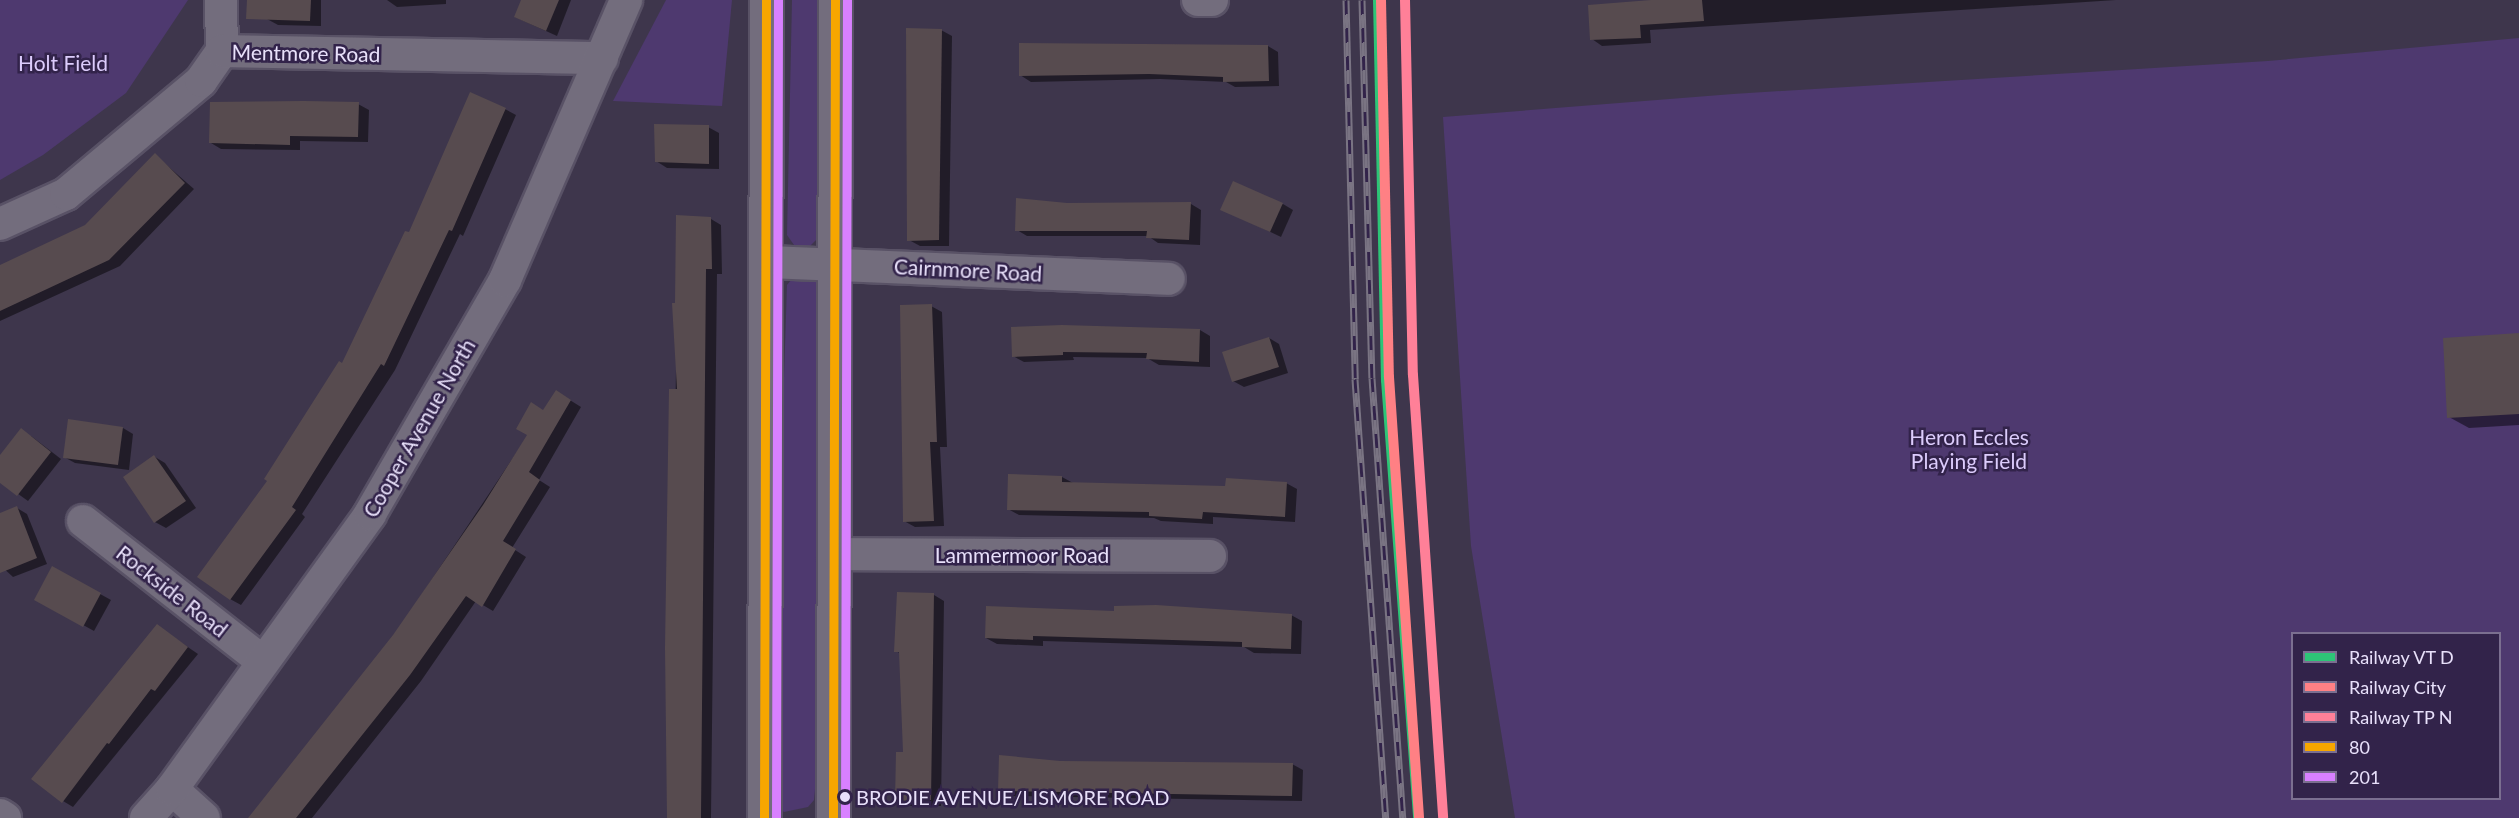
<!DOCTYPE html>
<style>
body{margin:0}
#map{position:relative;width:2519px;height:818px;overflow:hidden;background:#3e364c;font-family:Lato,sans-serif}
div>[style]{position:absolute}
.green>*{inset:0;background:#4e396f}
.shadow>*{inset:0;background:#0007}
.building>*{inset:0;background:#574b4f}
.roads{filter:drop-shadow(2px 0 #595266) drop-shadow(-2px 0 #595266) drop-shadow(0 2px #595266) drop-shadow(0 -2px #595266)}
.street>*{height:32px;margin:-16px;padding:0 16px;transform-origin:16px;border-radius:16px;background:#736d7d}
.secondary>*{height:33px;margin:-16.5px;padding:0 16.5px;transform-origin:16.5px;border-radius:16.5px;background:#736d7d}
.rail>*{height:7px;margin-top:-3.5px;transform-origin:0;background:repeating-linear-gradient(90deg,#32234a 0 14px,#7a7483 0 28px);box-sizing:border-box;border-block:2px solid #7a7483}
.bus-1>*{height:9px;margin:-4.5px;padding:0 4.5px;transform-origin:4.5px;border-radius:4.5px;background:#f7a600}
.bus-2>*{height:9px;margin:-4.5px;padding:0 4.5px;transform-origin:4.5px;border-radius:4.5px;background:#d880ff}
.rail-1>*{height:10px;margin:-5px;padding:0 5px;transform-origin:5px;border-radius:5px;background:#2dc577}
.rail-2>*{height:10px;margin:-5px;padding:0 5px;transform-origin:5px;border-radius:5px;background:#ff8084}
.rail-3>*{height:10px;margin:-5px;padding:0 5px;transform-origin:5px;border-radius:5px;background:#ff8098}
.dots>*{width:16px;height:16px;translate:-50% -50%;box-sizing:border-box;border:3px solid #32234a;border-radius:50%}
span{translate:-50% -50%;white-space:nowrap;text-align:center;line-height:1.15;-webkit-text-stroke:5px #32234a;paint-order:stroke}
.bus-label{font-size:20px;color:#e8e0fa}
.left{translate:0 -50%;text-align:left}
.street-label{font-size:21px;color:#e8e0fa}
.park-label{font-size:21px;color:#dcccfc}
.legend{position:absolute;left:2291px;top:632px;width:210px;height:168px;box-sizing:border-box;background:#32234a;border:2px solid #7b6f90;margin:0;padding:8px 10px;list-style:none;font-size:18px;color:#e8e0fa}
.legend li{display:flex;align-items:center;gap:12px;height:30px}
.legend b{width:30px;border:2px solid #7b6f90}
</style>
<div id="map">
<div class="green">
<i style="clip-path:polygon(0 0,188px 0,126px 93px,43px 155px,0 180px)"></i>
<i style="clip-path:polygon(666px 0,732px 0,722px 106px,613px 101px)"></i>
<i style="clip-path:polygon(792px 0,827px 0,822px 234px,808px 248px,794px 245px,787px 235px)"></i>
<i style="clip-path:polygon(evenodd,2519px 38px,2519px 818px,1515px 818px,1471px 546px,1443px 117px,1733px 94px,2268px 61px,2519px 38px,2292px 634px,2500px 634px,2500px 798px,2292px 798px,2292px 634px)"></i>
<i style="clip-path:polygon(796px 274px,814px 276px,821px 285px,816px 779px,814px 800px,808px 807px,784px 812px,775px 805px,780px 501px,787px 285px)"></i>
</div>
<div class="shadow">
<i style="clip-path:polygon(268px 0,321px 0,321px 26px,278px 25px,267px 19px)"></i>
<i style="clip-path:polygon(387px 0,446px 0,446px 4px,397px 7px)"></i>
<i style="clip-path:polygon(522px 0,571px 0,557px 36px,515px 17px)"></i>
<i style="clip-path:polygon(1653px 0,2116px 0,1650px 30px,1651px 43px,1602px 46px,1592px 39px)"></i>
<i style="clip-path:polygon(941px 30px,952px 36px,949px 246px,920px 246px,909px 240px)"></i>
<i style="clip-path:polygon(1268px 46px,1278px 52px,1279px 86px,1235px 87px,1226px 82px,1160px 79px,1031px 82px,1020px 75px)"></i>
<i style="clip-path:polygon(358px 104px,369px 110px,368px 142px,300px 141px,300px 150px,221px 149px,211px 143px)"></i>
<i style="clip-path:polygon(505px 109px,516px 115px,463px 236px,460px 234px,395px 370px,302px 514px,305px 517px,241px 605px,230px 599px,270px 480px,343px 365px,410px 234px)"></i>
<i style="clip-path:polygon(708px 127px,719px 133px,719px 169px,667px 168px,656px 161px)"></i>
<i style="clip-path:polygon(155px 155px,194px 189px,120px 266px,0 321px,0 266px,85px 227px)"></i>
<i style="clip-path:polygon(1067px 204px,1191px 204px,1201px 210px,1200px 245px,1158px 243px,1148px 236px,1027px 236px,1017px 230px)"></i>
<i style="clip-path:polygon(1283px 204px,1293px 210px,1281px 237px,1222px 209px)"></i>
<i style="clip-path:polygon(711px 219px,721px 225px,722px 274px,717px 274px,711px 818px,669px 818px,677px 304px)"></i>
<i style="clip-path:polygon(931px 306px,942px 312px,947px 447px,940px 447px,944px 526px,915px 527px,904px 521px)"></i>
<i style="clip-path:polygon(1200px 330px,1210px 336px,1210px 367px,1159px 365px,1147px 358px,1073px 357px,1074px 360px,1024px 362px,1013px 356px)"></i>
<i style="clip-path:polygon(2519px 335px,2519px 425px,2469px 428px,2449px 417px)"></i>
<i style="clip-path:polygon(1269px 338px,1279px 344px,1288px 373px,1244px 387px,1233px 381px)"></i>
<i style="clip-path:polygon(557px 392px,581px 407px,539px 480px,550px 487px,512px 548px,526px 557px,493px 611px,476px 601px,421px 681px,312px 818px,250px 818px,394px 636px)"></i>
<i style="clip-path:polygon(123px 428px,133px 434px,129px 470px,75px 463px,64px 457px)"></i>
<i style="clip-path:polygon(31px 436px,61px 459px,28px 501px,0 481px,0 457px)"></i>
<i style="clip-path:polygon(155px 457px,165px 463px,196px 508px,166px 528px,155px 522px)"></i>
<i style="clip-path:polygon(1062px 477px,1073px 483px,1227px 487px,1286px 483px,1297px 489px,1295px 522px,1213px 517px,1213px 524px,1161px 521px,1154px 518px,1019px 515px,1008px 509px)"></i>
<i style="clip-path:polygon(17px 508px,27px 514px,47px 564px,13px 577px,0 565px,0 515px)"></i>
<i style="clip-path:polygon(53px 568px,111px 600px,94px 631px,36px 599px)"></i>
<i style="clip-path:polygon(934px 595px,944px 601px,941px 806px,908px 806px,897px 800px,904px 753px,901px 654px,896px 651px)"></i>
<i style="clip-path:polygon(1115px 612px,1291px 615px,1302px 621px,1301px 654px,1254px 653px,1244px 647px,1043px 641px,1043px 646px,997px 644px,986px 638px)"></i>
<i style="clip-path:polygon(157px 626px,198px 654px,73px 807px,63px 801px)"></i>
<i style="clip-path:polygon(1060px 763px,1292px 764px,1303px 770px,1302px 801px,1010px 796px,999px 790px)"></i>
</div>
<div class="building">
<i style="clip-path:polygon(247px 0,311px 0,310px 21px,246px 19px)"></i>
<i style="clip-path:polygon(521px 0,559px 0,546px 31px,514px 17px)"></i>
<i style="clip-path:polygon(1651px 0,1702px 0,1704px 21px,1640px 25px,1641px 38px,1590px 40px,1588px 5px)"></i>
<i style="clip-path:polygon(906px 28px,942px 29px,939px 240px,907px 241px)"></i>
<i style="clip-path:polygon(1019px 43px,1268px 45px,1269px 81px,1223px 82px,1223px 77px,1149px 74px,1019px 76px)"></i>
<i style="clip-path:polygon(470px 92px,506px 108px,452px 231px,449px 230px,384px 366px,381px 364px,292px 507px,296px 510px,230px 600px,197px 577px,267px 481px,264px 479px,339px 361px,342px 363px,405px 231px,409px 232px)"></i>
<i style="clip-path:polygon(304px 101px,359px 102px,358px 137px,290px 136px,290px 145px,209px 143px,210px 102px)"></i>
<i style="clip-path:polygon(654px 124px,709px 125px,709px 164px,655px 162px)"></i>
<i style="clip-path:polygon(155px 153px,185px 183px,109px 260px,0 311px,0 265px,85px 225px)"></i>
<i style="clip-path:polygon(1233px 181px,1283px 203px,1270px 232px,1220px 210px)"></i>
<i style="clip-path:polygon(1016px 198px,1067px 203px,1191px 202px,1189px 240px,1146px 238px,1147px 231px,1015px 231px)"></i>
<i style="clip-path:polygon(676px 215px,711px 217px,712px 269px,706px 269px,701px 818px,667px 818px,665px 648px,669px 389px,677px 389px,672px 303px,675px 303px)"></i>
<i style="clip-path:polygon(932px 304px,937px 442px,930px 442px,934px 521px,903px 522px,900px 305px)"></i>
<i style="clip-path:polygon(1062px 325px,1200px 329px,1199px 362px,1146px 359px,1147px 353px,1063px 352px,1063px 355px,1012px 357px,1011px 327px)"></i>
<i style="clip-path:polygon(2519px 333px,2519px 414px,2447px 418px,2443px 338px)"></i>
<i style="clip-path:polygon(1269px 337px,1279px 367px,1232px 382px,1222px 352px)"></i>
<i style="clip-path:polygon(556px 390px,571px 400px,529px 472px,540px 480px,503px 541px,516px 549px,482px 607px,466px 596px,410px 675px,296px 818px,248px 818px,393px 635px,483px 505px,527px 435px,516px 429px,531px 402px,543px 410px)"></i>
<i style="clip-path:polygon(68px 419px,123px 427px,118px 465px,63px 458px)"></i>
<i style="clip-path:polygon(21px 428px,51px 452px,17px 496px,0 483px,0 455px)"></i>
<i style="clip-path:polygon(154px 455px,186px 501px,154px 523px,123px 477px)"></i>
<i style="clip-path:polygon(1008px 474px,1062px 476px,1062px 482px,1225px 486px,1226px 478px,1287px 482px,1285px 517px,1203px 512px,1202px 519px,1149px 516px,1149px 512px,1007px 510px)"></i>
<i style="clip-path:polygon(17px 506px,37px 558px,0 573px,0 513px)"></i>
<i style="clip-path:polygon(52px 566px,101px 593px,83px 627px,34px 600px)"></i>
<i style="clip-path:polygon(897px 592px,934px 593px,931px 800px,895px 801px,896px 752px,903px 752px,899px 652px,894px 652px)"></i>
<i style="clip-path:polygon(1156px 605px,1292px 614px,1291px 649px,1242px 647px,1242px 642px,1033px 636px,1033px 640px,985px 638px,986px 606px,1114px 611px,1114px 606px)"></i>
<i style="clip-path:polygon(157px 624px,188px 647px,155px 691px,151px 689px,109px 744px,107px 743px,62px 803px,31px 779px)"></i>
<i style="clip-path:polygon(999px 755px,1060px 761px,1293px 763px,1292px 796px,998px 791px)"></i>
</div>
<div class="roads">
<div class="street">
<i style="left:221px;top:0;width:51px;rotate:88.9deg"></i>
<i style="left:1198px;top:0;width:14px"></i>
<i style="left:0;top:224px;width:72px;rotate:-24.4deg"></i>
<i style="left:66px;top:194px;width:176px;rotate:-39.9deg"></i>
<i style="left:201px;top:81px;width:37px;rotate:-55deg"></i>
<i style="left:222px;top:51px;width:380px;rotate:1.1deg"></i>
<i style="left:767px;top:262px;width:402px;rotate:2.4deg"></i>
<i style="left:83px;top:521px;width:226px;rotate:38deg"></i>
<i style="left:834px;top:554px;width:376px;rotate:0.3deg"></i>
<i style="left:172px;top:789px;width:43px;rotate:42.2deg"></i>
<i style="left:0;top:815px;width:6px;rotate:31deg"></i>
<i style="left:146px;top:818px;width:39px;rotate:-48deg"></i>
<i style="left:172px;top:789px;width:339px;rotate:-54.2deg"></i>
<i style="left:370px;top:514px;width:270px;rotate:-60deg"></i>
<i style="left:505px;top:280px;width:305px;rotate:-66.6deg"></i>
</div>
<div class="secondary">
<i style="left:764px;top:818px;width:818px;rotate:-89.86deg"></i>
<i style="left:833px;top:818px;width:818px;rotate:-89.86deg"></i>
</div>
</div>
<div class="rail">
<i style="left:1346px;top:0;width:379px;rotate:88.6deg"></i>
<i style="left:1355px;top:379px;width:440px;rotate:86deg"></i>
<i style="left:1362px;top:0;width:378px;rotate:88.5deg"></i>
<i style="left:1372px;top:378px;width:441px;rotate:86deg"></i>
</div>
<div class="bus-1">
<i style="left:764px;top:818px;width:818px;rotate:-89.86deg"></i>
<i style="left:833px;top:818px;width:818px;rotate:-89.86deg"></i>
</div>
<div class="bus-2">
<i style="left:776px;top:818px;width:818px;rotate:-89.86deg"></i>
<i style="left:845px;top:818px;width:818px;rotate:-89.86deg"></i>
</div>
<div class="rail-1">
<i style="left:1378px;top:0;width:380px;rotate:88.8deg"></i>
<i style="left:1386px;top:380px;width:439px;rotate:85.8deg"></i>
</div>
<div class="rail-2">
<i style="left:1381px;top:0;width:377px;rotate:88.8deg"></i>
<i style="left:1389px;top:377px;width:442px;rotate:86.1deg"></i>
</div>
<div class="rail-3">
<i style="left:1405px;top:0;width:375px;rotate:88.8deg"></i>
<i style="left:1413px;top:375px;width:443px;rotate:86.1deg"></i>
</div>
<div class="dots">
<i style="left:845px;top:797px;background:#e8e0fa"></i>
</div>
<div class="bus-label">
<span class="left" style="left:856px;top:797px">BRODIE AVENUE/LISMORE ROAD</span>
</div>
<div class="street-label">
<span style="left:306px;top:53px;rotate:1deg">Mentmore Road</span>
<span style="left:968px;top:270px;rotate:3deg">Cairnmore Road</span>
<span style="left:419px;top:428px;rotate:-60deg">Cooper Avenue North</span>
<span style="left:1022px;top:555px">Lammermoor Road</span>
<span style="left:172px;top:591px;rotate:38deg">Rockside Road</span>
</div>
<div class="park-label">
<span style="left:63px;top:63px">Holt Field</span>
<span style="left:1969px;top:449px">Heron Eccles<br>Playing Field</span>
</div>
<ul class="legend">
<li><b style="height:8px;background:#2dc577"></b>Railway VT D</li>
<li><b style="height:8px;background:#ff8084"></b>Railway City</li>
<li><b style="height:8px;background:#ff8098"></b>Railway TP N</li>
<li><b style="height:8px;background:#f7a600"></b>80</li>
<li><b style="height:8px;background:#d880ff"></b>201</li>
</ul>
</div>
